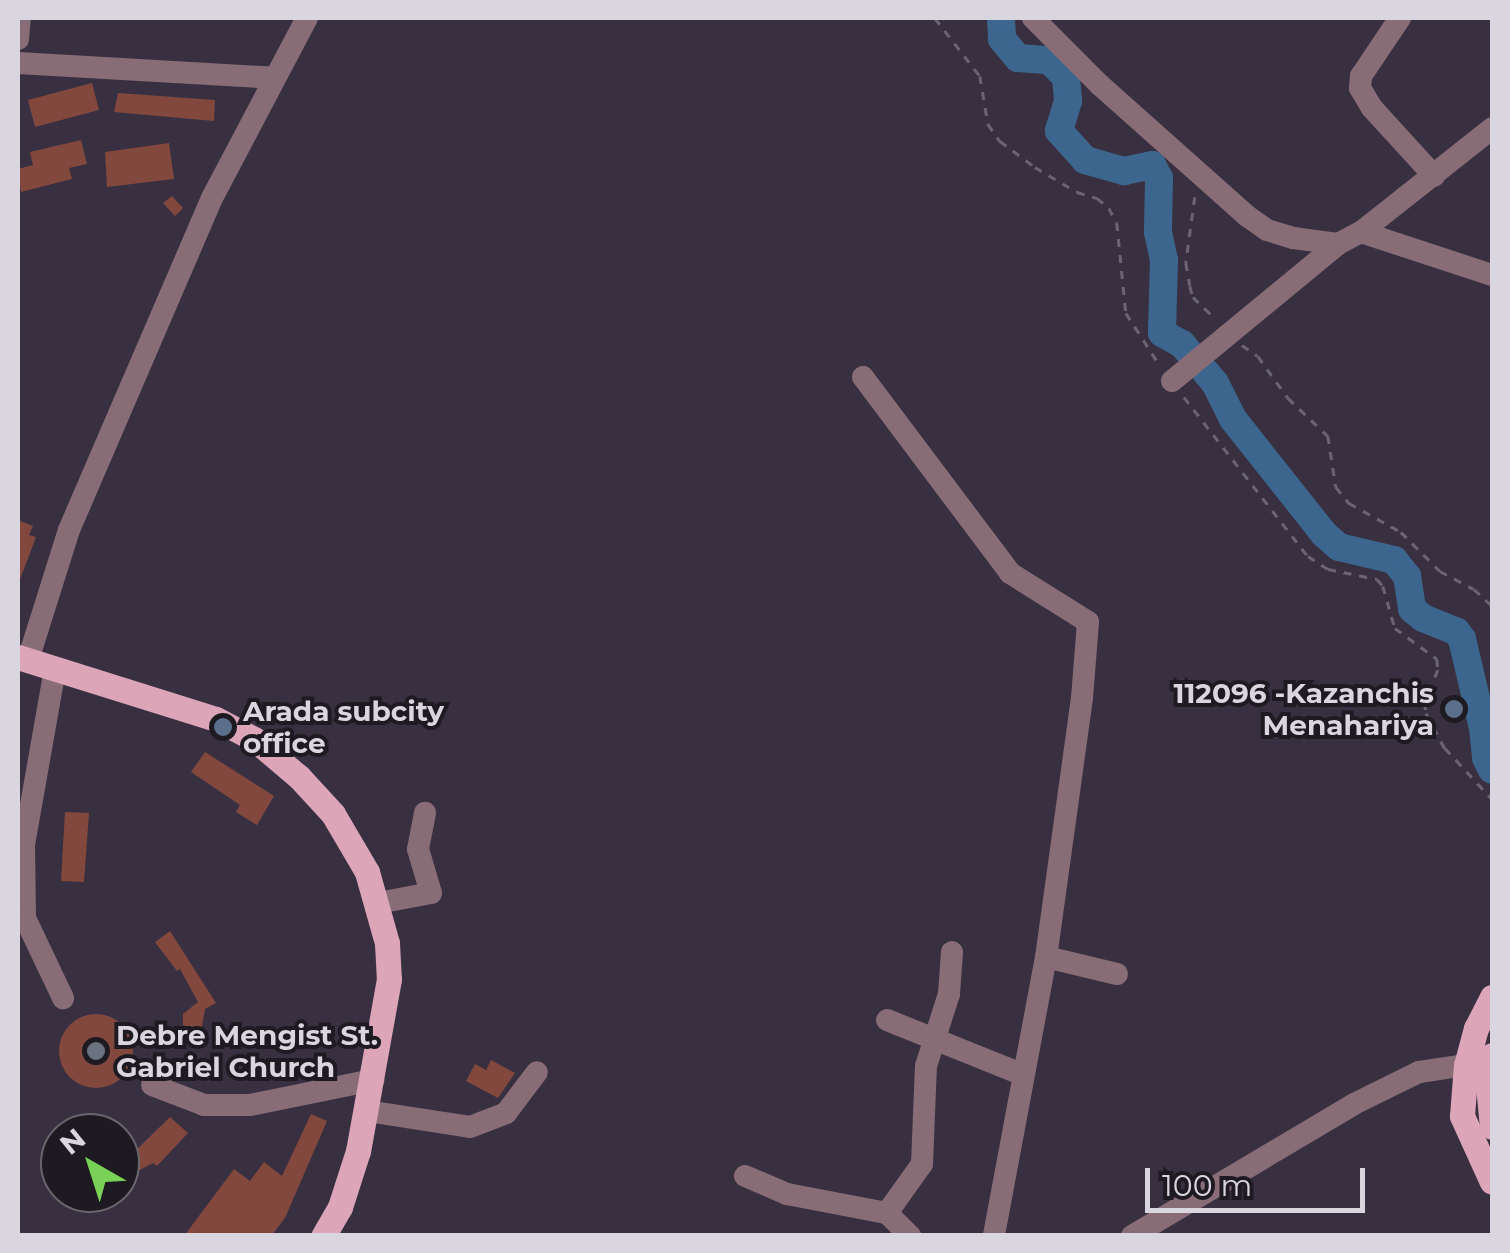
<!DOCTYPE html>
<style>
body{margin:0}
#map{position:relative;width:1510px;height:1253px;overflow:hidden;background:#383040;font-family:Montserrat,sans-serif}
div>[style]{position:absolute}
.river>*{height:28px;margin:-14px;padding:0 14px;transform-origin:14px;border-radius:14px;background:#3d668f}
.building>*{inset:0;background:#82483e}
.round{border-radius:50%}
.path>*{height:2.5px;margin-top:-1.25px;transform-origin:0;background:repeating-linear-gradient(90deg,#6a6372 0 8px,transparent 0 16px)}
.minor>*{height:22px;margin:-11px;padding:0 11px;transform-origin:11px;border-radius:11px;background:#886d77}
.major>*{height:25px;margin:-12.5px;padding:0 12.5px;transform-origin:12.5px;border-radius:12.5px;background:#dca5b8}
.dots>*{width:28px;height:28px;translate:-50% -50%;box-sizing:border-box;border:5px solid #1d1a21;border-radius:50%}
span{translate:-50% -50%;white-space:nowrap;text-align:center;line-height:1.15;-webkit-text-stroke:8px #1d1a21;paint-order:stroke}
.poi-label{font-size:28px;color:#dad6e0;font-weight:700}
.right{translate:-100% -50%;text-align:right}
.left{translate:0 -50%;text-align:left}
.frame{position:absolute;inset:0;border:20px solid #dad6e0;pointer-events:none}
.north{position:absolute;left:40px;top:1113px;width:100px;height:100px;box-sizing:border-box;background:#1d1a21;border:2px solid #69656d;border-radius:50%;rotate:321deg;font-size:28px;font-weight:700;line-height:40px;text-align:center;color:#dad6e0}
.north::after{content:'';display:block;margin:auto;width:35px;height:45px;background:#7ad157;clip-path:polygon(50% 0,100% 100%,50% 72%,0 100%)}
.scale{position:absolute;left:1145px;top:1168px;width:220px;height:45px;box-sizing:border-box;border:5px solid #dad6e0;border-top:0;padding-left:12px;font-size:30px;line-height:35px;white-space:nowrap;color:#dad6e0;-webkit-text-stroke:8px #1d1a21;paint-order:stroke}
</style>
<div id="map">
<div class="river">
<i style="left:1001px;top:18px;width:21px;rotate:87deg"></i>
<i style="left:1002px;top:39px;width:25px;rotate:50deg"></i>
<i style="left:1018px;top:58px;width:31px;rotate:4deg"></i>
<i style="left:1049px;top:60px;width:24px;rotate:45deg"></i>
<i style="left:1066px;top:77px;width:24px;rotate:85deg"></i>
<i style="left:1068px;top:101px;width:31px;rotate:107deg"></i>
<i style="left:1059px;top:131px;width:39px;rotate:48deg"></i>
<i style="left:1085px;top:160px;width:41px;rotate:15.8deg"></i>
<i style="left:1124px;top:171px;width:29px;rotate:-12deg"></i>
<i style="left:1152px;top:165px;width:15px;rotate:62deg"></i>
<i style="left:1159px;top:178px;width:54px;rotate:91.1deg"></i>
<i style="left:1158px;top:232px;width:29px;rotate:78deg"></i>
<i style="left:1164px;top:260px;width:73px;rotate:91.6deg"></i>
<i style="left:1162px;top:333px;width:23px;rotate:29deg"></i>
<i style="left:1182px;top:344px;width:51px;rotate:49.8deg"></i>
<i style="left:1215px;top:383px;width:40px;rotate:63.4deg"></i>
<i style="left:1233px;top:419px;width:147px;rotate:51.6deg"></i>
<i style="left:1324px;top:534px;width:20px;rotate:41deg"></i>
<i style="left:1339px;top:547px;width:57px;rotate:13.3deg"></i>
<i style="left:1394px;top:560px;width:21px;rotate:51deg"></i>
<i style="left:1407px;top:576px;width:33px;rotate:81deg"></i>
<i style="left:1412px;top:609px;width:14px;rotate:39deg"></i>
<i style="left:1423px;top:618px;width:35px;rotate:22deg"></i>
<i style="left:1456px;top:631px;width:10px;rotate:53deg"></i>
<i style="left:1462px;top:639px;width:91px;rotate:76.7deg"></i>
<i style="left:1483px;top:728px;width:30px;rotate:84deg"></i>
<i style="left:1486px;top:758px;width:13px;rotate:63deg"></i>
</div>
<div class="building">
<i style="clip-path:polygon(92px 83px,99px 110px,35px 127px,28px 100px)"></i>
<i style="clip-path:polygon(118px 93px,215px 100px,214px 121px,114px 112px)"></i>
<i style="clip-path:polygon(81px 140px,87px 164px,69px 168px,72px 179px,21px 192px,18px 169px,33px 165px,30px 152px)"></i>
<i style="clip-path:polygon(169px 143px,174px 179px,107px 187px,105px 152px)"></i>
<i style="clip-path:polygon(172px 196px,183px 208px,175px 216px,163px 203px)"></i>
<i style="clip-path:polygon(18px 520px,33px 526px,29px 535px,36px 537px,19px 582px)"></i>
<i style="clip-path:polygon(205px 752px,274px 796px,257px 825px,236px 812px,240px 805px,191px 772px)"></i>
<i style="clip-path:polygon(65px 812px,89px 813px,84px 882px,61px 881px)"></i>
<i style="clip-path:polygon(170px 931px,216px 1003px,205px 1009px,201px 1032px,183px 1025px,183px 1014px,198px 1002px,180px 969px,177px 971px,155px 942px)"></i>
<i class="round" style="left:59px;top:1014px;width:74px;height:74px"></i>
<i style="clip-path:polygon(491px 1060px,515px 1073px,498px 1098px,466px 1081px,475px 1064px,486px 1070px)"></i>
<i style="clip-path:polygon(311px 1114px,327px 1121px,285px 1218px,271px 1236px,184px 1236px,234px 1169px,250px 1181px,264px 1162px,282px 1176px)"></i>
<i style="clip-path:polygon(170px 1117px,188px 1133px,157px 1166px,153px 1163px,132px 1174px,125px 1161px)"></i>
</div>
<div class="path">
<i style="left:935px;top:18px;width:73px;rotate:52.2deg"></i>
<i style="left:980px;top:76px;width:49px;rotate:80.5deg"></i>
<i style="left:988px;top:124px;width:21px;rotate:55deg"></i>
<i style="left:1000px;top:141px;width:44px;rotate:36.6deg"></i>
<i style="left:1035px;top:167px;width:49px;rotate:30.8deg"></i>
<i style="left:1077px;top:192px;width:21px;rotate:17deg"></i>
<i style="left:1097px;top:198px;width:16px;rotate:40deg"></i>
<i style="left:1109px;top:208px;width:17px;rotate:62deg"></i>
<i style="left:1117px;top:223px;width:90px;rotate:84.3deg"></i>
<i style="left:1126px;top:313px;width:64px;rotate:57.1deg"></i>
<i style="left:1195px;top:197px;width:67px;rotate:97.8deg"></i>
<i style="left:1186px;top:263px;width:23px;rotate:80deg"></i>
<i style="left:1190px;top:286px;width:11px;rotate:75deg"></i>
<i style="left:1193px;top:297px;width:30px;rotate:44deg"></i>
<i style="left:1242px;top:345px;width:19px;rotate:35deg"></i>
<i style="left:1258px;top:356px;width:52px;rotate:54.5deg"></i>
<i style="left:1288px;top:398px;width:55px;rotate:43.5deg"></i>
<i style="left:1328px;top:436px;width:52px;rotate:81.1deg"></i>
<i style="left:1336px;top:487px;width:21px;rotate:51deg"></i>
<i style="left:1349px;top:503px;width:60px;rotate:29.1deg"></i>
<i style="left:1401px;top:532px;width:55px;rotate:45deg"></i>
<i style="left:1440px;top:571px;width:38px;rotate:28deg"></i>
<i style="left:1474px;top:589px;width:25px;rotate:43deg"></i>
<i style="left:1184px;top:397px;width:202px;rotate:52.1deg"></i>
<i style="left:1308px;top:556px;width:24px;rotate:33deg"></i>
<i style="left:1328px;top:569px;width:50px;rotate:11.5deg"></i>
<i style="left:1377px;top:579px;width:9px;rotate:49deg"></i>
<i style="left:1383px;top:586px;width:44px;rotate:74.1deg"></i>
<i style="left:1395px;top:628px;width:52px;rotate:36.4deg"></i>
<i style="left:1437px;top:659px;width:11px;rotate:85deg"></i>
<i style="left:1438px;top:670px;width:35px;rotate:112deg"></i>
<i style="left:1425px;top:702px;width:11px;rotate:85deg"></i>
<i style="left:1426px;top:713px;width:40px;rotate:62deg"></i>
<i style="left:1445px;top:748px;width:69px;rotate:47.3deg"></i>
</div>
<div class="minor">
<i style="left:1033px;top:18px;width:95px;rotate:45deg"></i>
<i style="left:1100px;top:85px;width:197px;rotate:41.7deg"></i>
<i style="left:1247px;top:216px;width:24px;rotate:35deg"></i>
<i style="left:1267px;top:230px;width:27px;rotate:17deg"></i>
<i style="left:1293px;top:238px;width:45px;rotate:7.6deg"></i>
<i style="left:1400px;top:18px;width:70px;rotate:123.9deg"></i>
<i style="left:1361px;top:76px;width:12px;rotate:95deg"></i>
<i style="left:1360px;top:88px;width:23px;rotate:59deg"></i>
<i style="left:1372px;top:108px;width:92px;rotate:47.6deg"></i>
<i style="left:18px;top:39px;width:21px;rotate:-85deg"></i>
<i style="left:18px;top:63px;width:257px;rotate:3.3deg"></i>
<i style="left:1361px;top:232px;width:138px;rotate:18.2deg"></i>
<i style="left:863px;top:377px;width:245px;rotate:53.1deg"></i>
<i style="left:1010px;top:573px;width:92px;rotate:32.1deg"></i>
<i style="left:1088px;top:622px;width:76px;rotate:94.5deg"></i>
<i style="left:1082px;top:698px;width:261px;rotate:97.9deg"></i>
<i style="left:1046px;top:957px;width:284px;rotate:100.6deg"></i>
<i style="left:1172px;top:381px;width:215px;rotate:-39.5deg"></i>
<i style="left:1338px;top:244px;width:26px;rotate:-28deg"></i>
<i style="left:1361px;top:232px;width:167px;rotate:-38.4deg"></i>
<i style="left:28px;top:660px;width:136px;rotate:-72.5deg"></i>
<i style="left:69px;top:530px;width:361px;rotate:-66.7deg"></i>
<i style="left:212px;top:198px;width:204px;rotate:-62.2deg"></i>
<i style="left:55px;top:669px;width:179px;rotate:100deg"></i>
<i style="left:24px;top:845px;width:73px;rotate:89.2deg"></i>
<i style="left:25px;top:918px;width:89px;rotate:64.6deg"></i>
<i style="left:378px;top:903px;width:54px;rotate:-10.7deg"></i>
<i style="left:431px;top:893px;width:46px;rotate:-106.5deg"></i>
<i style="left:418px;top:849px;width:37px;rotate:-79deg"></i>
<i style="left:1046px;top:957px;width:73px;rotate:13.5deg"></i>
<i style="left:887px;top:1020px;width:144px;rotate:21.9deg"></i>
<i style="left:152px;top:1085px;width:56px;rotate:21deg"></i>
<i style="left:204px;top:1105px;width:46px"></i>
<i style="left:250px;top:1105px;width:126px;rotate:-11.5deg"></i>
<i style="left:367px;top:1111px;width:104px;rotate:8.8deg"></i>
<i style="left:470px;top:1127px;width:39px;rotate:-21deg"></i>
<i style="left:506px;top:1113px;width:51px;rotate:-52.9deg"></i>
<i style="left:745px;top:1176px;width:46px;rotate:23.2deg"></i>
<i style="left:787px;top:1194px;width:102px;rotate:10.8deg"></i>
<i style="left:887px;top:1213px;width:33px;rotate:45deg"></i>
<i style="left:887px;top:1213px;width:60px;rotate:-54.5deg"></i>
<i style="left:922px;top:1164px;width:98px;rotate:-87.7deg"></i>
<i style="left:926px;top:1066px;width:76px;rotate:-72.3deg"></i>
<i style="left:949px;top:994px;width:42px;rotate:-85.9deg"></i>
<i style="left:1132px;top:1236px;width:258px;rotate:-30.7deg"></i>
<i style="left:1354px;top:1104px;width:72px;rotate:-26.2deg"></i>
<i style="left:1419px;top:1072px;width:48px;rotate:-8.5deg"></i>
</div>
<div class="major">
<i style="left:18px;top:657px;width:207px;rotate:17.4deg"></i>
<i style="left:216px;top:719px;width:43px;rotate:27.8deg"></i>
<i style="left:254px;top:739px;width:59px;rotate:40.2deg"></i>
<i style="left:299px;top:777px;width:50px;rotate:47.4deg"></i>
<i style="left:333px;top:814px;width:67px;rotate:59.6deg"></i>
<i style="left:367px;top:872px;width:74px;rotate:74.3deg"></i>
<i style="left:387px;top:943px;width:36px;rotate:87deg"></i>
<i style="left:389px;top:979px;width:175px;rotate:100.2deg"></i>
<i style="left:358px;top:1151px;width:59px;rotate:107.8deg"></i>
<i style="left:340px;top:1207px;width:34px;rotate:120deg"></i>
<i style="left:1492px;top:997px;width:35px;rotate:117deg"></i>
<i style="left:1476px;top:1028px;width:38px;rotate:105deg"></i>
<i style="left:1466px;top:1065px;width:51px;rotate:94.5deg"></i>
<i style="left:1462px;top:1116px;width:72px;rotate:65.6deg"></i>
<i style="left:1492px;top:1055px;width:30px;rotate:98deg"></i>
<i style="left:1488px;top:1085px;width:42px;rotate:84.6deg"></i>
</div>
<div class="dots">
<i style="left:1454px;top:709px;background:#5c6f8a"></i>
<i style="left:223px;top:727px;background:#5c6f8a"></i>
<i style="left:96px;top:1051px;background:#6b7280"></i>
</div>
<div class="poi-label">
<span class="right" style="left:1434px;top:709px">112096 -Kazanchis<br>Menahariya</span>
<span class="left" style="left:243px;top:727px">Arada subcity<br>office</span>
<span class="left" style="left:116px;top:1051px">Debre Mengist St.<br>Gabriel Church</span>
</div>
<div class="frame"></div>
<div class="north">N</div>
<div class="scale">100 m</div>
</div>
